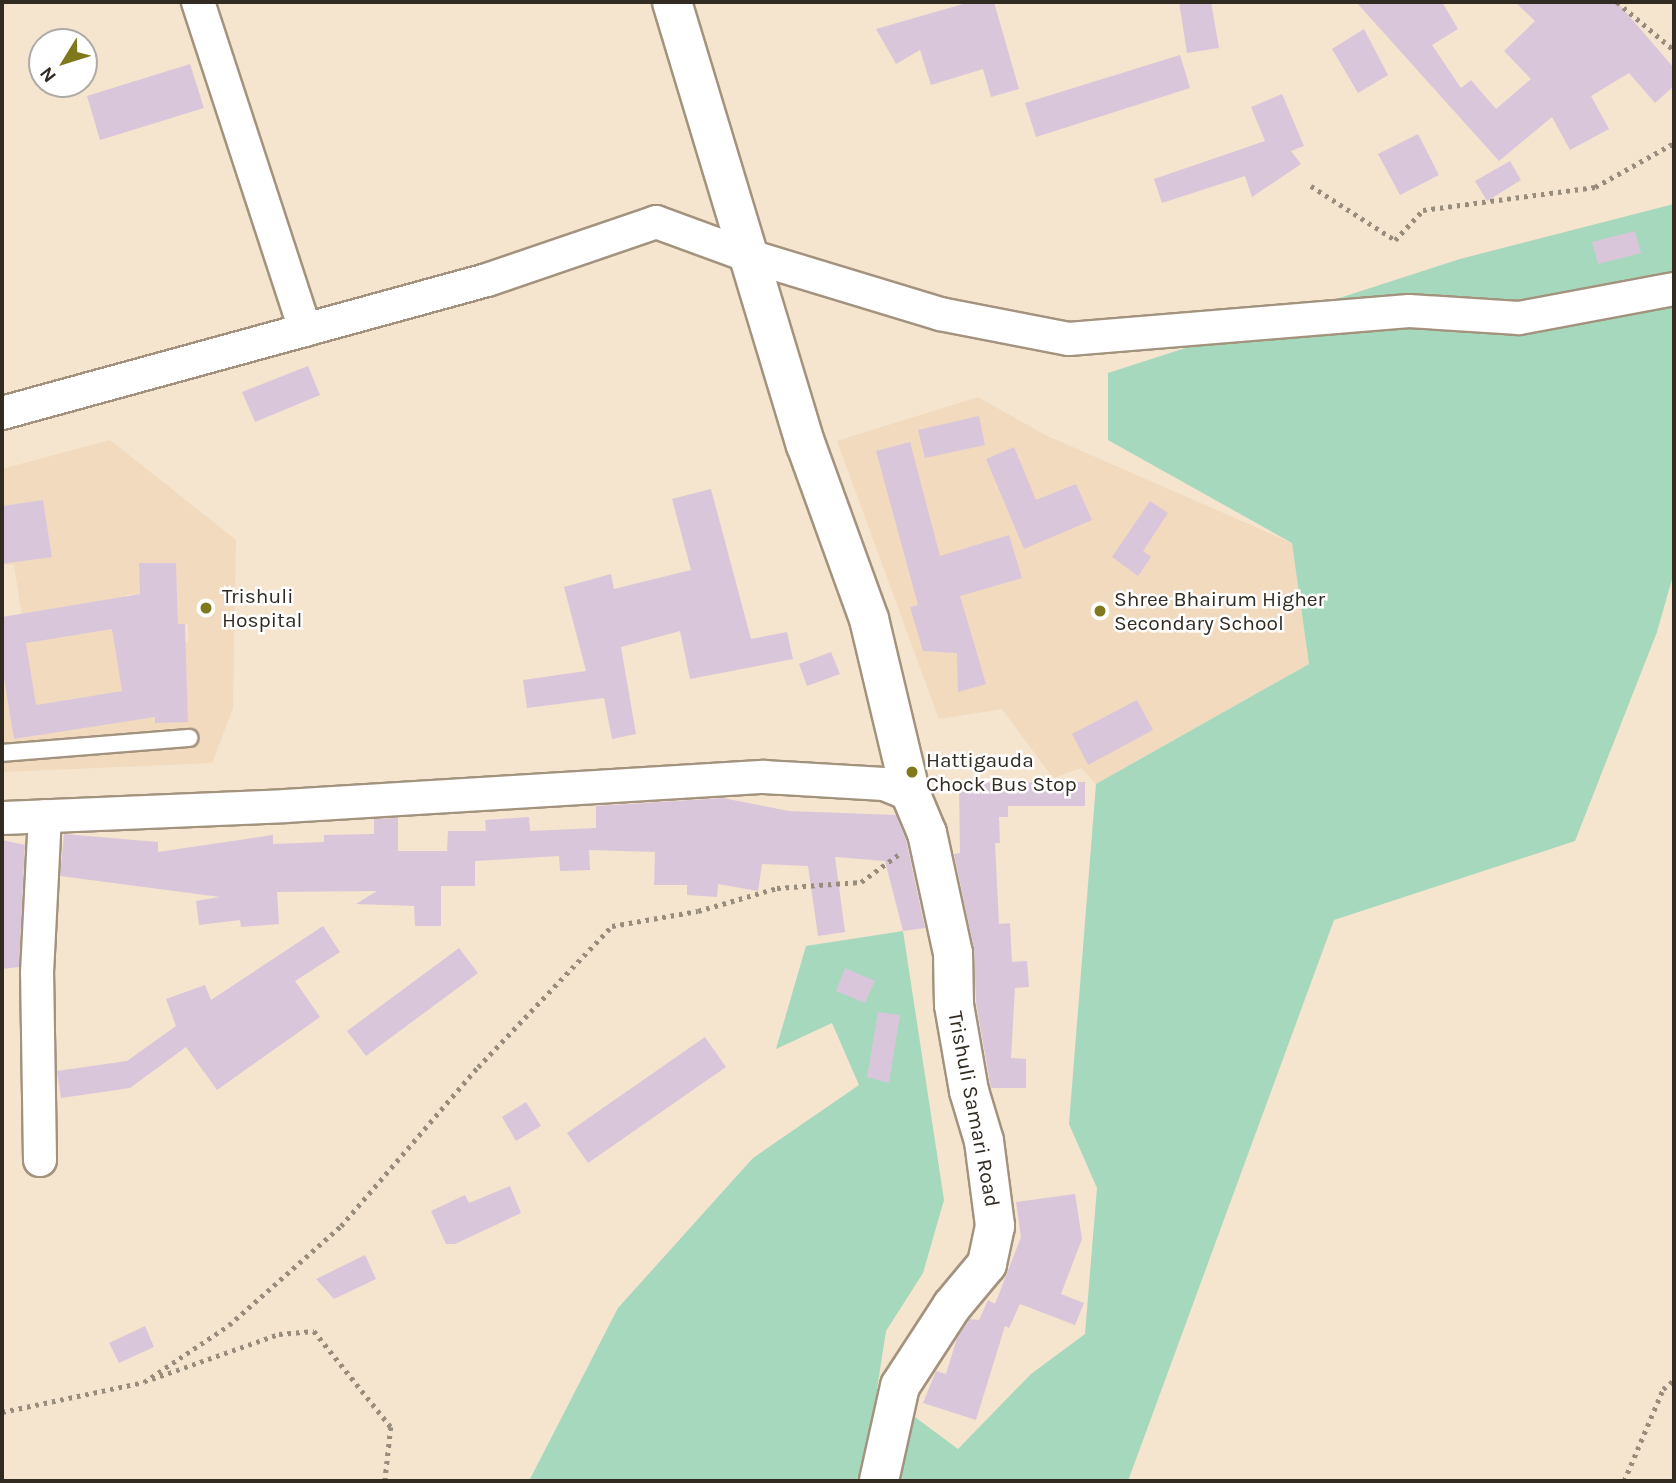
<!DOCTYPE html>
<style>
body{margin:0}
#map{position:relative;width:1676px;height:1483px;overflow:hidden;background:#f5e4ce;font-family:Karla,sans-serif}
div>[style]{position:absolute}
.built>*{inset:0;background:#f1dabe}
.green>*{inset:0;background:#a5d8bc}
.building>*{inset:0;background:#dac6da}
.path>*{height:4.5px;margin-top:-2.25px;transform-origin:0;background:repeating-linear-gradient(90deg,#988d7d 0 3.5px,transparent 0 8.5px)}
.roads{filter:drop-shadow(2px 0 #a3937e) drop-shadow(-2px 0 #a3937e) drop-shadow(0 2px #a3937e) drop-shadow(0 -2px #a3937e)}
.lane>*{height:16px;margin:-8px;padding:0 8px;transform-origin:8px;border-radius:8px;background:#fff}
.street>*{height:32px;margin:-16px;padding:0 16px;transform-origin:16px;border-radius:16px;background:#fff}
.secondary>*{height:38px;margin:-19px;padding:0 19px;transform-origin:19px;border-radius:19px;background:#fff}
.dots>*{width:19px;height:19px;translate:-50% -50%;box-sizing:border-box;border:4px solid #fff;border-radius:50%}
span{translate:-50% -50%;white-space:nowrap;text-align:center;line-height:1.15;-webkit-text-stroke:5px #fff;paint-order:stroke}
.poi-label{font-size:21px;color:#312b22}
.left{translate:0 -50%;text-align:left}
.street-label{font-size:21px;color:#312b22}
.frame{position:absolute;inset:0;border:4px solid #312b22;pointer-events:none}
.north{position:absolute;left:28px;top:28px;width:70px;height:70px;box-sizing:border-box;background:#fff;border:2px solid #adaaa7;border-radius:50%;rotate:232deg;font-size:19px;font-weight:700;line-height:28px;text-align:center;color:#312b22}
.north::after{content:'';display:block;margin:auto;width:24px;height:32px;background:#7f781d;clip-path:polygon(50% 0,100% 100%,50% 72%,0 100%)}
</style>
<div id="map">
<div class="built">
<i style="clip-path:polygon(978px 397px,1045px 435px,1292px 543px,1309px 664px,1096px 784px,1081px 768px,1053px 778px,1002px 709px,939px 719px,837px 441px)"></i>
<i style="clip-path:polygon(evenodd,110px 440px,236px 540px,233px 708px,212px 763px,2px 772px,2px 674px,30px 669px,14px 565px,2px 564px,52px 556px,43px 500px,2px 506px,2px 469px,110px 440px,140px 563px,176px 563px,178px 624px,188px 624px,188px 642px,142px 643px,127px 625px,126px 595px,140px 594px,140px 563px,110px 440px,186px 657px,188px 721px,156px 723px,186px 657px,110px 440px,30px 672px,36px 705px,122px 691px,154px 717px,14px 739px,3px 676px,30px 672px)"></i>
</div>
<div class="green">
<i style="clip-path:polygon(1674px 204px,1674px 572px,1657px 632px,1575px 841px,1334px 920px,1128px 1481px,529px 1481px,618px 1308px,753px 1158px,859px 1085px,832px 1023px,776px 1049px,806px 946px,903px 931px,944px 1200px,923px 1273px,886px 1331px,877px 1389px,958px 1449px,1031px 1374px,1085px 1334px,1097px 1188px,1069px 1124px,1096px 784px,1309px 664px,1292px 543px,1108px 440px,1108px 373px,1460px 259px)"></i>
</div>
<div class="building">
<i style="clip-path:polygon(970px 2px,994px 2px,1019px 89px,991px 97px,983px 69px,931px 85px,920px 50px,896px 64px,876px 29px)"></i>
<i style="clip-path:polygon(1179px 2px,1211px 2px,1219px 48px,1187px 53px)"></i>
<i style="clip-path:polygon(1356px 2px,1442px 2px,1458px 29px,1432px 45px,1461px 88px,1471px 80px,1496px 109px,1531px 79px,1504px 51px,1535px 21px,1515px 2px,1617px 2px,1674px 68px,1674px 86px,1655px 103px,1629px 73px,1591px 96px,1609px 129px,1570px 150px,1552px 117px,1499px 161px)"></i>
<i style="clip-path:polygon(1364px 29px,1388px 75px,1358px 93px,1332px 49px)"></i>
<i style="clip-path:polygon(1180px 55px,1190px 88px,1036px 137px,1025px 103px)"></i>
<i style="clip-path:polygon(190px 64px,204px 108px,100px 140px,87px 96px)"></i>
<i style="clip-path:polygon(1282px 94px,1304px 146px,1291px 151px,1301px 164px,1252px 197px,1245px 176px,1162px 203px,1154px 179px,1265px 141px,1251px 107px)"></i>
<i style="clip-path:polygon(1418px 134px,1439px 175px,1400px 195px,1378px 154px)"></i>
<i style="clip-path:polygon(1510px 161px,1521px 180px,1487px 201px,1475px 181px)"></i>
<i style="clip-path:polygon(1635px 231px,1641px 253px,1598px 264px,1592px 242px)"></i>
<i style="clip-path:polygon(308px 366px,320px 395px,255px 422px,242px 392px)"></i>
<i style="clip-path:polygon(979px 416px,985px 445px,925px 458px,918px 430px)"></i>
<i style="clip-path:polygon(910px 442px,940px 556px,1009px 535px,1022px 578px,960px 596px,986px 684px,958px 692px,957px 653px,923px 651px,910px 607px,918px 605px,876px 451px)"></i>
<i style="clip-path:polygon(1014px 447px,1036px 500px,1076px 484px,1092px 520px,1024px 549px,986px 459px)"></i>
<i style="clip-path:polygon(711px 489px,751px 639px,787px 632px,793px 659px,690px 679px,680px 631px,621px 647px,636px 734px,612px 739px,604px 698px,527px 708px,523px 680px,586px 671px,564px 587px,611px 574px,614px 589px,691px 570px,672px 499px)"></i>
<i style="clip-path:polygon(43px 500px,52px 557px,2px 564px,2px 506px)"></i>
<i style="clip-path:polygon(1150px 501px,1168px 513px,1143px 551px,1151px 557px,1138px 576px,1112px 557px)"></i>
<i style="clip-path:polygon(evenodd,139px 563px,176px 563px,178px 624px,185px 624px,188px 722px,155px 723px,155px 717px,14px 739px,2px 667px,2px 617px,140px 594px,139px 563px,112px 629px,122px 691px,36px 705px,26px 643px,112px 629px)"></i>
<i style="clip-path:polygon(831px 652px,840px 674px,807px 686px,799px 664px)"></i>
<i style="clip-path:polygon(1137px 700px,1153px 730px,1088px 765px,1072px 734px)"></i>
<i style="clip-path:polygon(1085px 782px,1085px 806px,1008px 806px,1008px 817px,999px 817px,1000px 843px,995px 843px,999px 924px,1010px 923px,1012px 962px,1027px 961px,1029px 987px,1015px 988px,1011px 1058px,1026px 1059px,1026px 1088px,991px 1088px,976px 1003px,974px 948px,954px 854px,960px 853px,959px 783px)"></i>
<i style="clip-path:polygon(723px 798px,789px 811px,896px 815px,906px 840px,925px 928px,903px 931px,885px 861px,835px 857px,845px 932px,818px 936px,808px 866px,762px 864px,758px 891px,718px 884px,717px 897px,687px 895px,687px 885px,654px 885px,655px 852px,589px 850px,590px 870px,560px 871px,559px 856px,475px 861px,475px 886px,441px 886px,441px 926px,415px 926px,414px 906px,356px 904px,377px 891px,277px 892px,279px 924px,241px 927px,240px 920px,199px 925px,196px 901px,220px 897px,60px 876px,64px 834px,158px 842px,158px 852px,273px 835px,273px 844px,324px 842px,324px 835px,374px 834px,374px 819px,398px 818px,398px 851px,447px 851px,448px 831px,486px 831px,485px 820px,529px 817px,530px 831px,596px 828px,596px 806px)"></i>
<i style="clip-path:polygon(2px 840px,25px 845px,19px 967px,2px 969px)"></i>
<i style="clip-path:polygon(323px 926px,340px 952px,295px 981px,320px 1017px,217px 1090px,186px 1047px,130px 1088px,61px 1098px,57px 1071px,127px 1061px,176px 1026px,166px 999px,205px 985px,211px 1000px)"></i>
<i style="clip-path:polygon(459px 948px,478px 973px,366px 1056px,347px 1031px)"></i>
<i style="clip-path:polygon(845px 968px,875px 981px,865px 1003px,836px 991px)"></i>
<i style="clip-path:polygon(878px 1012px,900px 1015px,889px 1083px,867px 1077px)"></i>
<i style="clip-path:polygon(705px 1037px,726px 1067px,588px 1163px,567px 1133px)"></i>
<i style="clip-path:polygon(526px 1102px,541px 1126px,516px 1141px,502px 1117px)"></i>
<i style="clip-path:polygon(510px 1186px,521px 1213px,455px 1244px,446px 1244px,431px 1211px,465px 1195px,469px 1203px)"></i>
<i style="clip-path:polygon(1075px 1194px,1082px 1239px,1061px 1294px,1084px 1303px,1075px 1325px,1020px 1304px,1009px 1328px,1005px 1326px,976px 1420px,923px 1403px,936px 1371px,946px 1374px,957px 1338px,970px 1319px,979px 1320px,988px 1300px,995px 1304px,1021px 1237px,1016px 1202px)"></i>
<i style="clip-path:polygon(365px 1255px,376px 1279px,334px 1299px,316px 1279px)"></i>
<i style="clip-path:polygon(145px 1326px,154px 1347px,119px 1363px,109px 1343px)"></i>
</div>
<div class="path">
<i style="left:1617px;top:2px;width:75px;rotate:40.1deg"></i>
<i style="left:1311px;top:186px;width:100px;rotate:32.7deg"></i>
<i style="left:1395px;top:240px;width:41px;rotate:-47deg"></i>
<i style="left:1423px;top:210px;width:174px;rotate:-7.6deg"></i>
<i style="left:1595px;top:187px;width:90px;rotate:-29.1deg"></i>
<i style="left:152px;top:1379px;width:135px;rotate:-19.5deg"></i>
<i style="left:279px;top:1334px;width:35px;rotate:-5deg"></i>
<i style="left:314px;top:1331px;width:123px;rotate:51.3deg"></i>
<i style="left:391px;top:1427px;width:54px;rotate:96.3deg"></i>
<i style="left:2px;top:1412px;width:145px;rotate:-11.9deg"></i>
<i style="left:144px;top:1382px;width:102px;rotate:-33.8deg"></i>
<i style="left:229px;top:1325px;width:149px;rotate:-41.5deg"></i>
<i style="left:341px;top:1226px;width:210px;rotate:-49.3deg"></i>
<i style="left:478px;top:1067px;width:195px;rotate:-46.5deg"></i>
<i style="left:612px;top:926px;width:87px;rotate:-9.9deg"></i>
<i style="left:698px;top:911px;width:82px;rotate:-16.2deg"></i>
<i style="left:777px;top:888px;width:84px;rotate:-4.1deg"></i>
<i style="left:861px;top:882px;width:46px;rotate:-36.1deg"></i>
<i style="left:1624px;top:1481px;width:100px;rotate:-67deg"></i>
<i style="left:1663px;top:1389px;width:14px;rotate:-39deg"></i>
</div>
<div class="roads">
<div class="lane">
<i style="left:2px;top:753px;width:188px;rotate:-4.6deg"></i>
</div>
<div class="street">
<i style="left:198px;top:2px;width:345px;rotate:71.9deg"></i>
<i style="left:2px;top:413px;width:503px;rotate:-15.34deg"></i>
<i style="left:487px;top:280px;width:179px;rotate:-18.9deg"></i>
<i style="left:656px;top:222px;width:96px;rotate:20.1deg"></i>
<i style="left:746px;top:255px;width:203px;rotate:16.9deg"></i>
<i style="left:940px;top:314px;width:131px;rotate:11deg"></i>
<i style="left:1069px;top:339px;width:341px;rotate:-4.7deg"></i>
<i style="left:1409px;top:311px;width:110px;rotate:3.6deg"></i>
<i style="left:1519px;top:318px;width:158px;rotate:-10.6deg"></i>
<i style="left:2px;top:818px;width:283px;rotate:-2.4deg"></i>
<i style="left:285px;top:806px;width:480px;rotate:-3.5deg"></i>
<i style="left:764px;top:777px;width:120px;rotate:3.3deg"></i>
<i style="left:884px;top:784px;width:29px;rotate:22deg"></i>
<i style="left:40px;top:1160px;width:187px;rotate:-90.9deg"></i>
<i style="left:37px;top:973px;width:157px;rotate:-87.1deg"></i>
</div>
<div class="secondary">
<i style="left:672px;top:2px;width:463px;rotate:73.2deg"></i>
<i style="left:806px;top:445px;width:185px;rotate:70.1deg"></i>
<i style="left:869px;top:619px;width:181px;rotate:76.6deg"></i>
<i style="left:911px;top:795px;width:41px;rotate:67.2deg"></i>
<i style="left:927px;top:833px;width:123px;rotate:77.8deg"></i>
<i style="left:953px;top:953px;width:52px;rotate:88.9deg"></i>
<i style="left:954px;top:1005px;width:87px;rotate:80.1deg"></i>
<i style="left:969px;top:1091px;width:52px;rotate:73.3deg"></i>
<i style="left:984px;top:1141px;width:86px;rotate:82.6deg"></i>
<i style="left:995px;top:1226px;width:39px;rotate:102deg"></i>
<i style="left:987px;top:1264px;width:55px;rotate:129.8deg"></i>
<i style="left:952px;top:1306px;width:95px;rotate:123deg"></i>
<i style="left:900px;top:1386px;width:97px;rotate:102.5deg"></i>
</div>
</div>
<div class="dots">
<i style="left:206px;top:608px;background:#7f781d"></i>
<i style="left:1100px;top:611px;background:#7f781d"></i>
<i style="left:912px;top:772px;background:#7f781d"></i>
</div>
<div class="poi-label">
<span class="left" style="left:222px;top:608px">Trishuli<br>Hospital</span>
<span class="left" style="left:1114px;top:611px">Shree Bhairum Higher<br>Secondary School</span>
<span class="left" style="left:926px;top:772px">Hattigauda<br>Chock Bus Stop</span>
</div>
<div class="street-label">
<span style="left:974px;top:1109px;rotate:79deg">Trishuli Samari Road</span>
</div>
<div class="frame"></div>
<div class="north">N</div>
</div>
